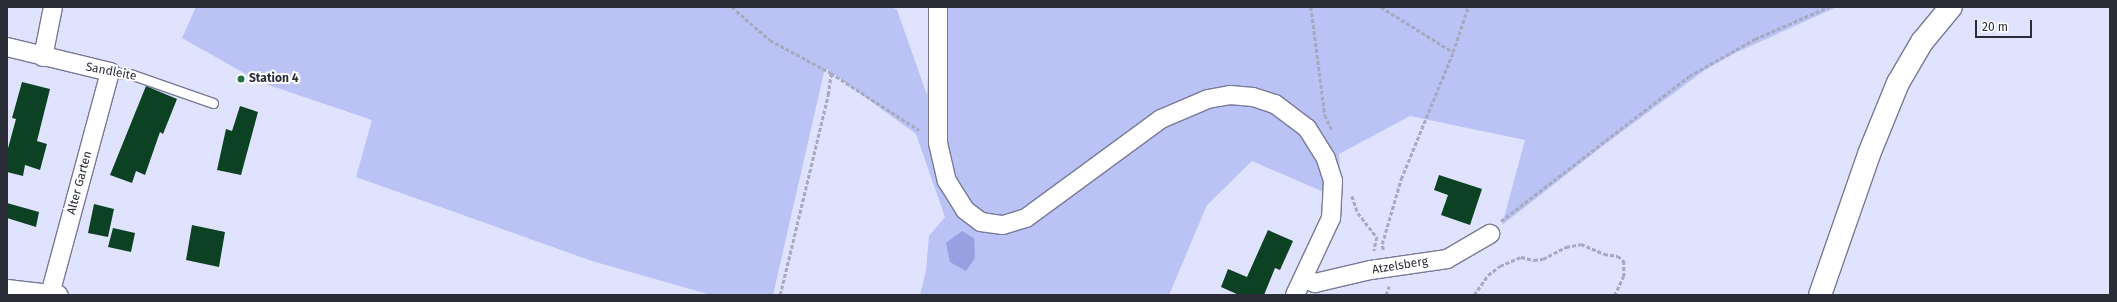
<!DOCTYPE html>
<style>
body{margin:0}
#map{position:relative;width:2117px;height:302px;overflow:hidden;background:#dfe3fd;font-family:"Fira Sans",sans-serif}
div>[style]{position:absolute}
.green>*{inset:0;background:#bbc2f6}
.water>*{inset:0;background:#98a0e2}
.building>*{inset:0;background:#0c4223}
.path>*{height:2.5px;margin-top:-1.25px;transform-origin:0;background:repeating-linear-gradient(90deg,#a6aabf 0 4px,transparent 0 6px)}
.roads{filter:drop-shadow(1px 0 #767a97) drop-shadow(-1px 0 #767a97) drop-shadow(0 1px #767a97) drop-shadow(0 -1px #767a97)}
.lane>*{height:9px;margin:-4.5px;padding:0 4.5px;transform-origin:4.5px;border-radius:4.5px;background:#fff}
.street>*{height:18px;margin:-9px;padding:0 9px;transform-origin:9px;border-radius:9px;background:#fff}
.secondary>*{height:22px;margin:-11px;padding:0 11px;transform-origin:11px;border-radius:11px;background:#fff}
.dots>*{width:11px;height:11px;translate:-50% -50%;box-sizing:border-box;border:2px solid #fff;border-radius:50%}
span{translate:-50% -50%;white-space:nowrap;text-align:center;line-height:1.15;-webkit-text-stroke:4px #fff;paint-order:stroke}
.street-label{font-size:12px;color:#2a2c38}
.poi-label{font-size:12px;color:#2a2c38;font-weight:700}
.left{translate:0 -50%;text-align:left}
.frame{position:absolute;inset:0;border:8px solid #2a2c38;pointer-events:none}
.scale{position:absolute;left:1975px;top:20px;width:57px;height:18px;box-sizing:border-box;border:2px solid #2a2c38;border-top:0;padding-left:5px;font-size:12px;line-height:14px;white-space:nowrap;color:#2a2c38;-webkit-text-stroke:3px #fff;paint-order:stroke}
</style>
<div id="map">
<div class="green">
<i style="clip-path:polygon(196px 7px,892px 7px,897px 10px,927px 95px,931px 7px,1837px 7px,1735px 53px,1705px 70px,1604px 145px,1502px 225px,1525px 140px,1410px 116px,1339px 154px,1342px 200px,1252px 161px,1207px 205px,1169px 295px,920px 295px,926px 271px,929px 236px,945px 217px,916px 134px,825px 68px,773px 295px,711px 295px,592px 261px,356px 177px,372px 120px,260px 82px,182px 38px)"></i>
</div>
<div class="water">
<i style="clip-path:polygon(962px 231px,974px 238px,975px 258px,966px 271px,950px 262px,946px 243px)"></i>
</div>
<div class="building">
<i style="clip-path:polygon(22px 82px,50px 89px,37px 141px,47px 144px,40px 170px,25px 165px,23px 176px,7px 172px,7px 152px,16px 119px,12px 118px)"></i>
<i style="clip-path:polygon(146px 86px,177px 99px,163px 134px,160px 132px,145px 175px,136px 171px,132px 183px,110px 175px)"></i>
<i style="clip-path:polygon(240px 106px,258px 112px,241px 175px,217px 170px,226px 129px,232px 131px)"></i>
<i style="clip-path:polygon(1439px 175px,1482px 189px,1470px 225px,1441px 215px,1448px 195px,1434px 190px)"></i>
<i style="clip-path:polygon(7px 203px,39px 212px,36px 227px,7px 218px)"></i>
<i style="clip-path:polygon(94px 204px,114px 209px,108px 237px,88px 233px)"></i>
<i style="clip-path:polygon(192px 225px,225px 232px,219px 267px,186px 260px)"></i>
<i style="clip-path:polygon(113px 228px,135px 233px,131px 252px,108px 247px)"></i>
<i style="clip-path:polygon(1268px 230px,1293px 241px,1280px 270px,1275px 268px,1264px 295px,1239px 295px,1221px 287px,1228px 269px,1247px 277px)"></i>
</div>
<div class="path">
<i style="left:732px;top:7px;width:50px;rotate:41deg"></i>
<i style="left:770px;top:40px;width:69px;rotate:28.4deg"></i>
<i style="left:831px;top:73px;width:105px;rotate:32.9deg"></i>
<i style="left:1311px;top:7px;width:109px;rotate:82.6deg"></i>
<i style="left:1325px;top:115px;width:17px;rotate:65deg"></i>
<i style="left:1381px;top:7px;width:85px;rotate:32deg"></i>
<i style="left:1352px;top:196px;width:18px;rotate:71deg"></i>
<i style="left:1358px;top:213px;width:31px;rotate:52deg"></i>
<i style="left:1377px;top:237px;width:14px;rotate:102deg"></i>
<i style="left:1501px;top:221px;width:237px;rotate:-37.6deg"></i>
<i style="left:1689px;top:76px;width:76px;rotate:-29.3deg"></i>
<i style="left:1755px;top:39px;width:80px;rotate:-23.7deg"></i>
<i style="left:1383px;top:250px;width:6px;rotate:-99deg"></i>
<i style="left:1382px;top:244px;width:68px;rotate:-73.7deg"></i>
<i style="left:1401px;top:179px;width:137px;rotate:-67.7deg"></i>
<i style="left:1453px;top:52px;width:47px;rotate:-71.6deg"></i>
<i style="left:780px;top:295px;width:206px;rotate:-76.5deg"></i>
<i style="left:828px;top:95px;width:22px;rotate:-82deg"></i>
<i style="left:1386px;top:295px;width:9px;rotate:-72deg"></i>
<i style="left:1474px;top:295px;width:24px;rotate:-55deg"></i>
<i style="left:1488px;top:275px;width:15px;rotate:-37deg"></i>
<i style="left:1500px;top:266px;width:23px;rotate:-23deg"></i>
<i style="left:1521px;top:257px;width:13px;rotate:13deg"></i>
<i style="left:1534px;top:260px;width:9px;rotate:-6deg"></i>
<i style="left:1543px;top:259px;width:26px;rotate:-28deg"></i>
<i style="left:1566px;top:247px;width:15px;rotate:-11deg"></i>
<i style="left:1581px;top:244px;width:25px;rotate:23deg"></i>
<i style="left:1604px;top:254px;width:14px;rotate:8deg"></i>
<i style="left:1618px;top:256px;width:8px;rotate:40deg"></i>
<i style="left:1624px;top:261px;width:15px;rotate:90deg"></i>
<i style="left:1624px;top:276px;width:21px;rotate:115deg"></i>
</div>
<div class="roads">
<div class="lane">
<i style="left:110px;top:72px;width:20px;rotate:6deg"></i>
<i style="left:130px;top:74px;width:88px;rotate:19.3deg"></i>
</div>
<div class="street">
<i style="left:938px;top:7px;width:136px;rotate:90deg"></i>
<i style="left:938px;top:143px;width:39px;rotate:77deg"></i>
<i style="left:947px;top:181px;width:34px;rotate:58deg"></i>
<i style="left:965px;top:210px;width:20px;rotate:37deg"></i>
<i style="left:981px;top:222px;width:22px;rotate:8deg"></i>
<i style="left:1003px;top:225px;width:24px;rotate:-17deg"></i>
<i style="left:1026px;top:218px;width:167px;rotate:-36.3deg"></i>
<i style="left:1161px;top:119px;width:51px;rotate:-23.1deg"></i>
<i style="left:1208px;top:99px;width:22px;rotate:-10deg"></i>
<i style="left:1230px;top:95px;width:23px;rotate:5deg"></i>
<i style="left:1253px;top:97px;width:23px;rotate:18deg"></i>
<i style="left:1275px;top:104px;width:40px;rotate:37deg"></i>
<i style="left:1307px;top:128px;width:36px;rotate:58deg"></i>
<i style="left:1326px;top:159px;width:23px;rotate:72deg"></i>
<i style="left:1333px;top:181px;width:37px;rotate:93deg"></i>
<i style="left:1331px;top:218px;width:85px;rotate:115.1deg"></i>
<i style="left:7px;top:47px;width:106px;rotate:13.6deg"></i>
<i style="left:110px;top:72px;width:231px;rotate:105.1deg"></i>
<i style="left:43px;top:57px;width:51px;rotate:-78.7deg"></i>
<i style="left:1304px;top:279px;width:12px;rotate:20deg"></i>
<i style="left:1315px;top:283px;width:57px;rotate:-13.1deg"></i>
<i style="left:1371px;top:270px;width:77px;rotate:-8.2deg"></i>
<i style="left:1447px;top:259px;width:50px;rotate:-30.2deg"></i>
<i style="left:7px;top:289px;width:52px;rotate:6.6deg"></i>
</div>
<div class="secondary">
<i style="left:1820px;top:295px;width:149px;rotate:-70.8deg"></i>
<i style="left:1869px;top:154px;width:77px;rotate:-67.8deg"></i>
<i style="left:1898px;top:83px;width:48px;rotate:-59.7deg"></i>
<i style="left:1922px;top:42px;width:45px;rotate:-50.4deg"></i>
</div>
</div>
<div class="dots">
<i style="left:241px;top:79px;background:#237243"></i>
</div>
<div class="street-label">
<span style="left:111px;top:72px;rotate:11deg">Sandleite</span>
<span style="left:80px;top:183px;rotate:-75deg">Alter Garten</span>
<span style="left:1400px;top:266px;rotate:-9deg">Atzelsberg</span>
</div>
<div class="poi-label">
<span class="left" style="left:249px;top:79px">Station 4</span>
</div>
<div class="frame"></div>
<div class="scale">20 m</div>
</div>
